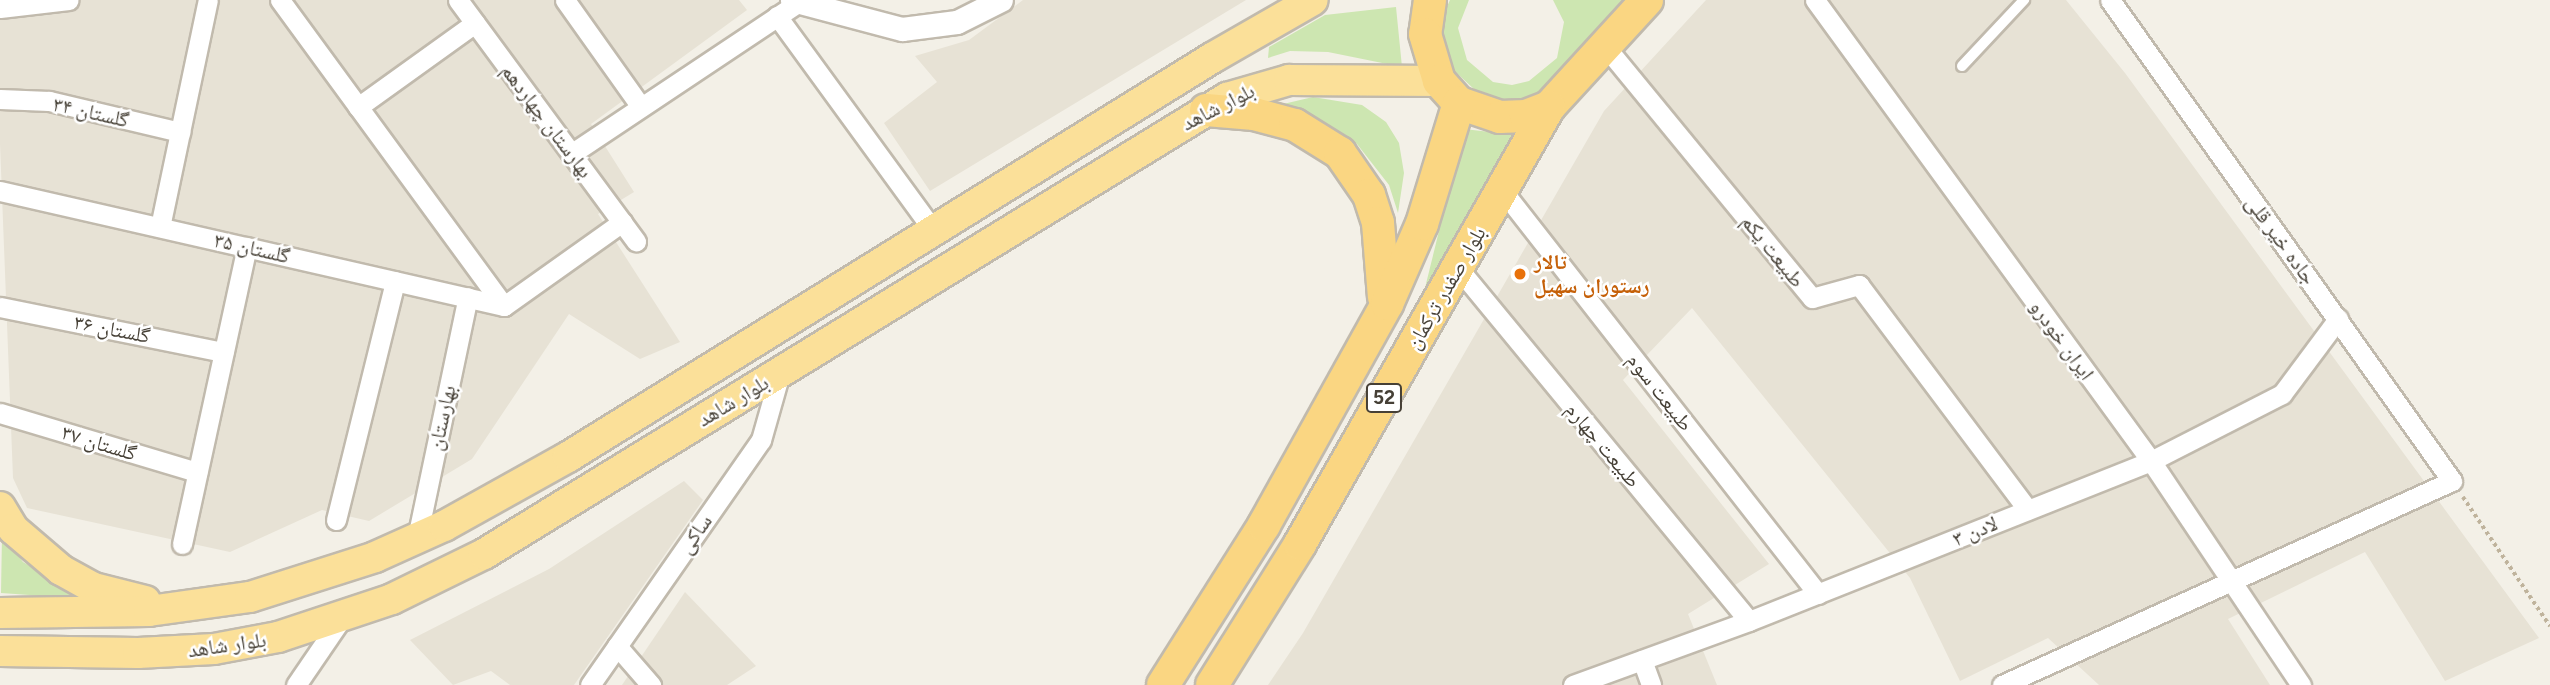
<!DOCTYPE html>
<meta charset="utf-8">
<style>
body{margin:0}
#map{position:relative;width:2550px;height:685px;overflow:hidden;background:#f3f0e7;font-family:Figtree,"Noto Naskh Arabic",sans-serif}
div>[style]{position:absolute}
.residential>*{inset:0;background:#e7e2d5}
.green>*{inset:0;background:#cde6b1}
.path>*{height:3.5px;margin-top:-1.75px;transform-origin:0;background:repeating-linear-gradient(90deg,#bfb39c 0 3.5px,transparent 0 7px)}
.roads{filter:drop-shadow(2px 0 #c1baad) drop-shadow(-2px 0 #c1baad) drop-shadow(0 2px #c1baad) drop-shadow(0 -2px #c1baad)}
.service>*{height:10px;margin:-5px;padding:0 5px;transform-origin:5px;border-radius:5px;background:#fff}
.minor>*{height:19px;margin:-9.5px;padding:0 9.5px;transform-origin:9.5px;border-radius:9.5px;background:#fff}
.tertiary>*{height:23px;margin:-11.5px;padding:0 11.5px;transform-origin:11.5px;border-radius:11.5px;background:#fff}
.primary>*{height:30px;margin:-15px;padding:0 15px;transform-origin:15px;border-radius:15px;background:#fbe099}
.trunk>*{height:32px;margin:-16px;padding:0 16px;transform-origin:16px;border-radius:16px;background:#fad682}
.dots>*{width:19px;height:19px;translate:-50% -50%;box-sizing:border-box;border:4px solid #fff;border-radius:50%}
span{translate:-50% -50%;white-space:nowrap;text-align:center;line-height:1.15;-webkit-text-stroke:5px #fff;paint-order:stroke}
.shield-label span{padding:2px 5px;background:#fff;border:2px solid;border-radius:5px;-webkit-text-stroke-width:0}
.shield-label{font-size:19px;color:#464036;font-weight:700}
.street-label{font-size:21px;color:#464036}
.food-label{font-size:21px;color:#c56008;font-weight:700}
.left{translate:0 -50%;text-align:left}
</style>
<div id="map">
<div class="residential">
<i style="clip-path:polygon(0 0,739px 0,747px 10px,591px 124px,634px 192px,598px 214px,680px 342px,640px 359px,569px 314px,472px 459px,369px 521px,322px 510px,230px 552px,27px 508px,13px 478px,0 144px)"></i>
<i style="clip-path:polygon(1023px 0,1246px 0,930px 191px,884px 123px,937px 82px,915px 56px,969px 40px)"></i>
<i style="clip-path:polygon(1706px 0,2066px 0,2125px 73px,2539px 638px,2445px 681px,2365px 552px,2228px 619px,2270px 685px,2099px 685px,2048px 638px,1960px 681px,1910px 578px,1692px 308px,1623px 380px,1769px 564px,1688px 614px,1717px 685px,1268px 685px,1303px 633px,1604px 111px)"></i>
<i style="clip-path:polygon(684px 481px,703px 500px,574px 685px,510px 685px,491px 671px,453px 685px,410px 640px,549px 569px)"></i>
<i style="clip-path:polygon(685px 592px,756px 666px,727px 685px,622px 685px)"></i>
</div>
<div class="green">
<i style="clip-path:polygon(1450px 0,1469px 0,1458px 28px,1467px 60px,1493px 82px,1512px 85px,1529px 81px,1557px 58px,1564px 22px,1553px 0,1626px 0,1545px 92px,1506px 105px,1475px 90px,1447px 64px,1440px 22px)"></i>
<i style="clip-path:polygon(1396px 7px,1402px 67px,1328px 52px,1290px 51px,1268px 58px,1269px 47px,1325px 15px)"></i>
<i style="clip-path:polygon(1313px 97px,1362px 105px,1386px 122px,1399px 143px,1404px 173px,1398px 213px,1389px 185px,1357px 144px,1279px 105px)"></i>
<i style="clip-path:polygon(1464px 129px,1516px 135px,1425px 288px)"></i>
<i style="clip-path:polygon(2px 534px,23px 562px,86px 599px,1px 593px)"></i>
</div>
<div class="path">
<i style="left:2463px;top:497px;width:156px;rotate:56deg"></i>
</div>
<div class="roads">
<div class="service">
<i style="left:1962px;top:66px;width:91px;rotate:-46.8deg"></i>
</div>
<div class="minor">
<i style="left:280px;top:0;width:379px;rotate:53.8deg"></i>
<i style="left:458px;top:0;width:300px;rotate:53.6deg"></i>
<i style="left:565px;top:0;width:131px;rotate:54.6deg"></i>
<i style="left:1815px;top:0;width:570px;rotate:53.91deg"></i>
<i style="left:2151px;top:461px;width:270px;rotate:56.2deg"></i>
<i style="left:0;top:8px;width:69px;rotate:-6.6deg"></i>
<i style="left:777px;top:16px;width:266px;rotate:53.9deg"></i>
<i style="left:1605px;top:46px;width:326px;rotate:50.6deg"></i>
<i style="left:1812px;top:298px;width:49px;rotate:-15.5deg"></i>
<i style="left:1859px;top:285px;width:281px;rotate:53.1deg"></i>
<i style="left:0;top:99px;width:49px;rotate:2.3deg"></i>
<i style="left:49px;top:101px;width:135px;rotate:13.3deg"></i>
<i style="left:358px;top:107px;width:144px;rotate:-35.7deg"></i>
<i style="left:571px;top:154px;width:272px;rotate:-33.7deg"></i>
<i style="left:1502px;top:190px;width:513px;rotate:51.97deg"></i>
<i style="left:0;top:191px;width:517px;rotate:12.85deg"></i>
<i style="left:160px;top:227px;width:232px;rotate:-78.1deg"></i>
<i style="left:1458px;top:268px;width:457px;rotate:50.5deg"></i>
<i style="left:504px;top:306px;width:145px;rotate:-35.4deg"></i>
<i style="left:0;top:307px;width:228px;rotate:11.4deg"></i>
<i style="left:0;top:413px;width:206px;rotate:16.7deg"></i>
<i style="left:336px;top:520px;width:246px;rotate:-76.1deg"></i>
<i style="left:417px;top:538px;width:246px;rotate:-78.1deg"></i>
<i style="left:182px;top:544px;width:304px;rotate:-77.7deg"></i>
<i style="left:617px;top:646px;width:52px;rotate:48.9deg"></i>
<i style="left:1642px;top:660px;width:27px;rotate:70deg"></i>
<i style="left:296px;top:685px;width:80px;rotate:-55.7deg"></i>
<i style="left:590px;top:685px;width:299px;rotate:-55.1deg"></i>
<i style="left:761px;top:440px;width:70px;rotate:-74.2deg"></i>
<i style="left:1573px;top:685px;width:187px;rotate:-20deg"></i>
<i style="left:1749px;top:621px;width:433px;rotate:-21.7deg"></i>
<i style="left:2151px;top:461px;width:147px;rotate:-27.1deg"></i>
<i style="left:2282px;top:394px;width:94px;rotate:-53.3deg"></i>
<i style="left:2002px;top:685px;width:494px;rotate:-24.4deg"></i>
<i style="left:2452px;top:481px;width:590px;rotate:-125.41deg"></i>
</div>
<div class="tertiary">
<i style="left:792px;top:0;width:114px;rotate:14.8deg"></i>
<i style="left:902px;top:29px;width:55px;rotate:-7.3deg"></i>
<i style="left:957px;top:22px;width:49px;rotate:-26.6deg"></i>
</div>
<div class="primary">
<i style="left:0;top:507px;width:26px;rotate:59deg"></i>
<i style="left:13px;top:529px;width:63px;rotate:40.5deg"></i>
<i style="left:61px;top:570px;width:38px;rotate:29deg"></i>
<i style="left:94px;top:588px;width:53px;rotate:14.3deg"></i>
<i style="left:0;top:613px;width:149px;rotate:-0.8deg"></i>
<i style="left:149px;top:611px;width:102px;rotate:-7.9deg"></i>
<i style="left:250px;top:597px;width:131px;rotate:-17.7deg"></i>
<i style="left:375px;top:557px;width:76px;rotate:-24.2deg"></i>
<i style="left:444px;top:526px;width:142px;rotate:-29.1deg"></i>
<i style="left:568px;top:457px;width:758px;rotate:-31.78deg"></i>
<i style="left:1212px;top:58px;width:116px;rotate:-29.9deg"></i>
<i style="left:0;top:651px;width:138px;rotate:0.8deg"></i>
<i style="left:138px;top:653px;width:76px;rotate:-3deg"></i>
<i style="left:214px;top:649px;width:65px;rotate:-10.6deg"></i>
<i style="left:278px;top:637px;width:120px;rotate:-18.4deg"></i>
<i style="left:392px;top:599px;width:102px;rotate:-26.1deg"></i>
<i style="left:484px;top:554px;width:872px;rotate:-31.54deg"></i>
<i style="left:1227px;top:98px;width:65px;rotate:-16.2deg"></i>
<i style="left:1289px;top:80px;width:150px;rotate:0.4deg"></i>
</div>
<div class="trunk">
<i style="left:1430px;top:0;width:34px;rotate:98deg"></i>
<i style="left:1425px;top:34px;width:49px;rotate:73.4deg"></i>
<i style="left:1439px;top:81px;width:30px;rotate:48deg"></i>
<i style="left:1459px;top:103px;width:43px;rotate:18.9deg"></i>
<i style="left:1500px;top:117px;width:26px;rotate:-2deg"></i>
<i style="left:1526px;top:116px;width:25px;rotate:-21deg"></i>
<i style="left:1549px;top:107px;width:145px;rotate:-47.5deg"></i>
<i style="left:1206px;top:110px;width:48px;rotate:4.8deg"></i>
<i style="left:1254px;top:114px;width:42px;rotate:15deg"></i>
<i style="left:1295px;top:125px;width:53px;rotate:31.9deg"></i>
<i style="left:1340px;top:153px;width:51px;rotate:55.4deg"></i>
<i style="left:1369px;top:195px;width:29px;rotate:72deg"></i>
<i style="left:1378px;top:223px;width:74px;rotate:85.4deg"></i>
<i style="left:1163px;top:685px;width:189px;rotate:-57.7deg"></i>
<i style="left:1264px;top:525px;width:253px;rotate:-60.9deg"></i>
<i style="left:1387px;top:304px;width:87px;rotate:-66.4deg"></i>
<i style="left:1422px;top:224px;width:127px;rotate:-73deg"></i>
<i style="left:1212px;top:685px;width:166px;rotate:-58deg"></i>
<i style="left:1300px;top:544px;width:503px;rotate:-60.33deg"></i>
</div>
</div>
<div class="dots">
<i style="left:1520px;top:274px;background:#e8710a"></i>
</div>
<div class="shield-label">
<span style="left:1384px;top:398px">52</span>
</div>
<div class="street-label">
<span style="left:1218px;top:107px;rotate:-27deg">بلوار شاهد</span>
<span style="left:91px;top:112px;rotate:13deg">گلستان ۳۴</span>
<span style="left:547px;top:121px;rotate:53deg">بهارستان چهاردهم</span>
<span style="left:2281px;top:240px;rotate:54deg">جاده خیر قلی</span>
<span style="left:252px;top:248px;rotate:13deg">گلستان ۳۵</span>
<span style="left:1773px;top:251px;rotate:51deg">طبیعت یکم</span>
<span style="left:1446px;top:288px;rotate:-60deg">بلوار صفدر ترکمان</span>
<span style="left:112px;top:329px;rotate:11deg">گلستان ۳۶</span>
<span style="left:2062px;top:340px;rotate:54deg">ایران خودرو</span>
<span style="left:1660px;top:392px;rotate:52deg">طبیعت سوم</span>
<span style="left:733px;top:401px;rotate:-31deg">بلوار شاهد</span>
<span style="left:442px;top:418px;rotate:-78deg">بهارستان</span>
<span style="left:99px;top:443px;rotate:17deg">گلستان ۳۷</span>
<span style="left:1603px;top:445px;rotate:50deg">طبیعت چهارم</span>
<span style="left:1975px;top:531px;rotate:-22deg">لادن ۳</span>
<span style="left:695px;top:534px;rotate:-55deg">ساکی</span>
<span style="left:227px;top:645px;rotate:-8deg">بلوار شاهد</span>
</div>
<div class="food-label">
<span class="left" style="left:1534px;top:274px">تالار<br>رستوران سهیل</span>
</div>
</div>
